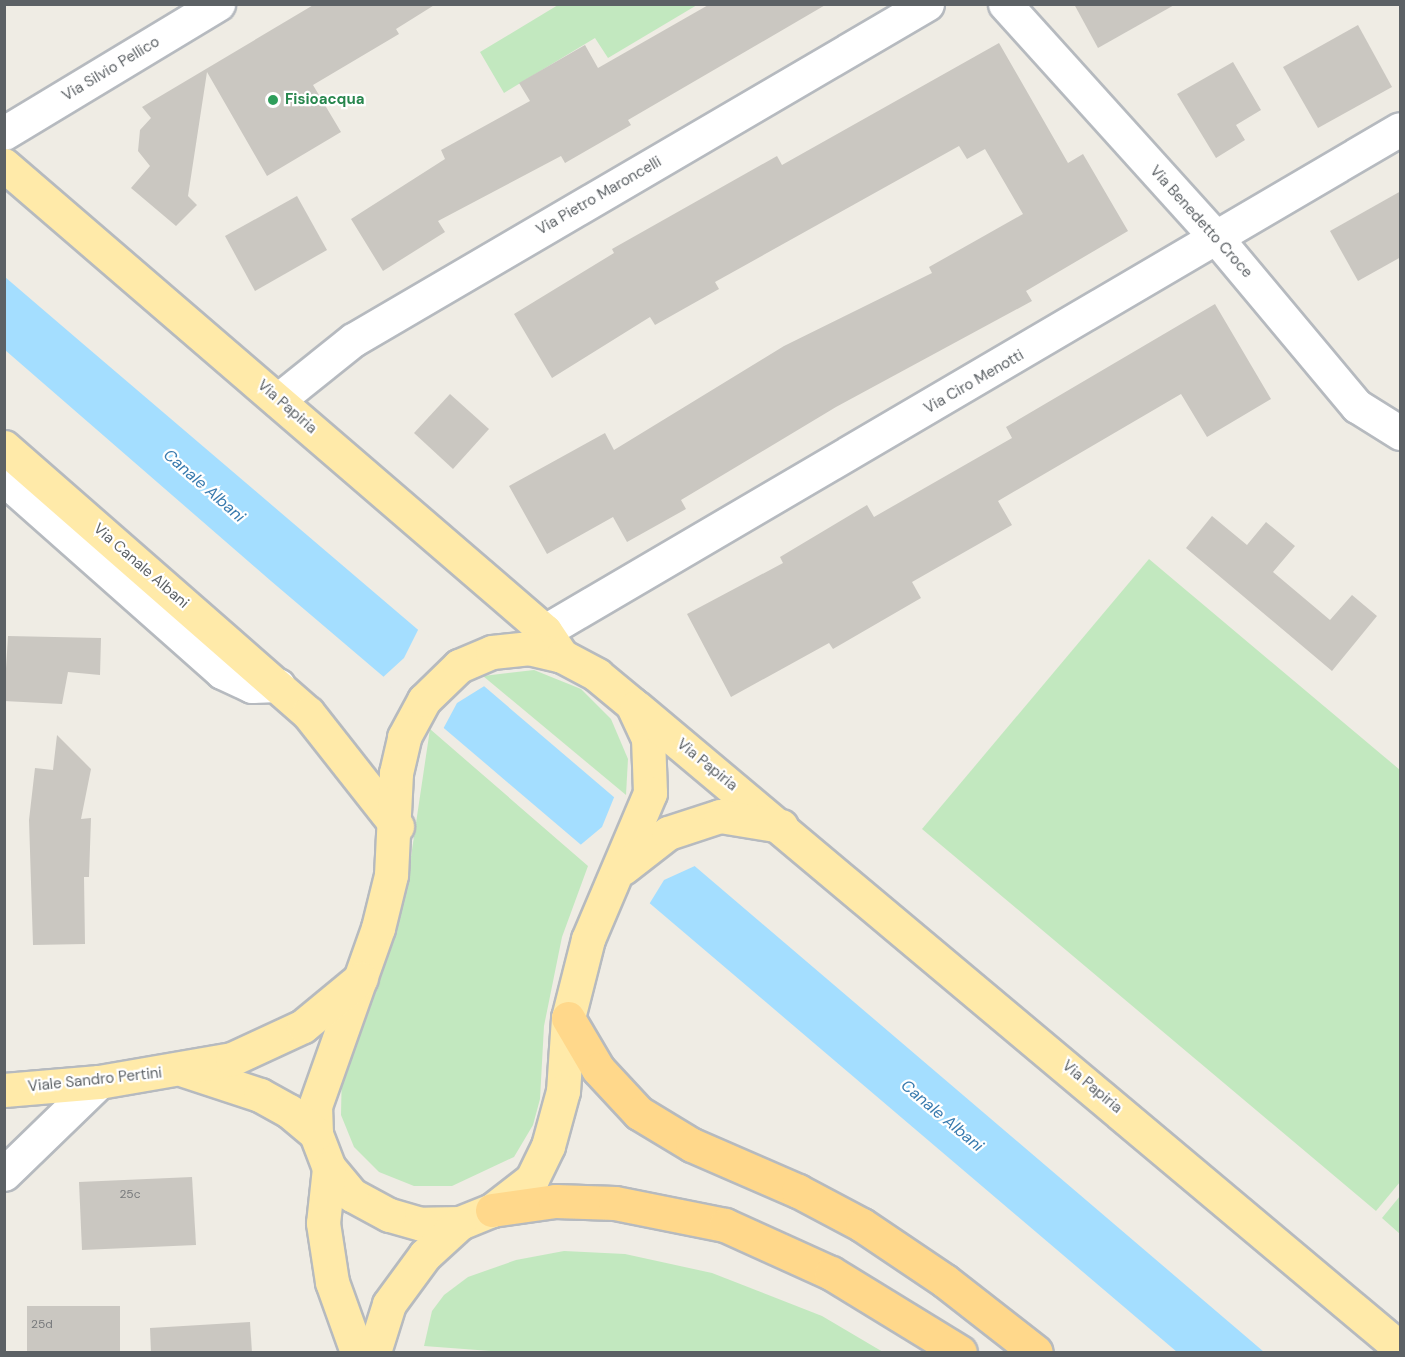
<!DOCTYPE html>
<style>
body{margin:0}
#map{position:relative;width:1405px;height:1357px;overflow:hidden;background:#efece4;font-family:"DM Sans",sans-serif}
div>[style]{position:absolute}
.green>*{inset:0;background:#c2e8bf}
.water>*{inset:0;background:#a4deff}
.pier>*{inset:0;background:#efece4}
.building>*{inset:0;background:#cac7c1}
.roads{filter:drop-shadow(2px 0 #b6babf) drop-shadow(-2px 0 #b6babf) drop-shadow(0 2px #b6babf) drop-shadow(0 -2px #b6babf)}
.minor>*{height:33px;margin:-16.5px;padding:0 16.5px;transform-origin:16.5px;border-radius:16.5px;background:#fff}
.major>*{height:33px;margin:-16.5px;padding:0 16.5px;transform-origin:16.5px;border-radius:16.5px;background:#ffeaa9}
.highway>*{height:33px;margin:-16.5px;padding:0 16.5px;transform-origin:16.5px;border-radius:16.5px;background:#ffd88b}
.dots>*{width:16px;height:16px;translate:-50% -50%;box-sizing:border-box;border:3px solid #fff;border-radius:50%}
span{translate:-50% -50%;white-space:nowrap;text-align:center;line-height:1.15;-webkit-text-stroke:4.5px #fff;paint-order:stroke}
.number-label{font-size:12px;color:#787a7c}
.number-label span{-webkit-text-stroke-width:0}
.street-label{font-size:15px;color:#5c6165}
.leisure-label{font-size:15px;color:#27864d;font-weight:700}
.left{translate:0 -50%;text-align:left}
.water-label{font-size:16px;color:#387aae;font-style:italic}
.frame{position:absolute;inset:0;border:6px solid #5c6165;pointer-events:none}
</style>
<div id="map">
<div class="green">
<i style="clip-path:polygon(558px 5px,697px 5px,608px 58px,595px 38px,504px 93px,480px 52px)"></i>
<i style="clip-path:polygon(1149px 559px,1400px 770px,1400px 1182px,1376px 1211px,922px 829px)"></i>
<i style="clip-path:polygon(534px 670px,581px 689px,611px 719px,628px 759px,626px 795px,483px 676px)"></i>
<i style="clip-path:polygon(430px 729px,588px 866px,562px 937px,544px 1026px,540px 1099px,533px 1125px,514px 1157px,452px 1186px,414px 1186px,379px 1172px,354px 1147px,341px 1115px,342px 1064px,405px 897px)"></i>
<i style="clip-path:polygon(1400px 1196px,1400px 1234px,1382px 1218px)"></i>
<i style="clip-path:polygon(564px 1251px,625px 1254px,712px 1273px,822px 1316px,883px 1352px,504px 1352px,424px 1346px,432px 1311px,444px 1295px,468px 1277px,516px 1260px)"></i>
</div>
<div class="water">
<i style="clip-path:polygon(5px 277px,82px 343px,1264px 1352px,1177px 1352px,271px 581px,5px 350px)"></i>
</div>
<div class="pier">
<i style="clip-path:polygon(419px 628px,486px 685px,457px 703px,442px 731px,381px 679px,404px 658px)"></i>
<i style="clip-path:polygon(615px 795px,697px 865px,664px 880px,648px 906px,578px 847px,602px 827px)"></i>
</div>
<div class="building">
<i style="clip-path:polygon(315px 4px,436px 4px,396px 29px,399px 34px,313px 85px,341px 132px,267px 176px,207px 72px,188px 196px,197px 205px,176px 226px,131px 188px,150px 166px,138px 151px,140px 130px,151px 118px,142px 107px)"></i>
<i style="clip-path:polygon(710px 4px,827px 4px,628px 120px,631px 125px,565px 163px,561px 156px,438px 221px,445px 232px,383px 271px,351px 219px,445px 159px,441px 150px,530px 101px,519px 83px,585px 45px,598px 68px)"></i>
<i style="clip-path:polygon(1074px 4px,1176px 4px,1098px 48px)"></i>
<i style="clip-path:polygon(1358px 25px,1392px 87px,1318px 128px,1283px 67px)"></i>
<i style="clip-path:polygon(999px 43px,1068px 163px,1083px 154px,1128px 231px,1026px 291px,1032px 301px,836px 407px,681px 500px,686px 509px,627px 542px,613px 517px,547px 554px,509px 486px,605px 433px,614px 450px,784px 346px,932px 273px,929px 267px,1023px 214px,985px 149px,967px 159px,959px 146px,715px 282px,719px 289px,655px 325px,650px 317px,552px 378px,514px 314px,614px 253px,612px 249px,777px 156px,782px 165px)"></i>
<i style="clip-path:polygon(1233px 62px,1261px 110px,1236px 125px,1245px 140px,1216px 158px,1177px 94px)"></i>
<i style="clip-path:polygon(1401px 191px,1401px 257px,1358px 281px,1330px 231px)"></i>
<i style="clip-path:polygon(297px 196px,327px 250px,255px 291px,225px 236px)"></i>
<i style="clip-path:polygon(1215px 304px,1271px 399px,1207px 437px,1181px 394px,998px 501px,1012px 525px,912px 582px,921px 598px,833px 649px,829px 643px,731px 697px,687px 614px,783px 563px,780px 557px,867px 505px,874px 517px,1012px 438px,1006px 427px)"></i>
<i style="clip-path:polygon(450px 394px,489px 429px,453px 469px,414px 433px)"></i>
<i style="clip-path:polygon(1212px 516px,1247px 545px,1266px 522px,1295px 546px,1273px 572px,1330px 620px,1352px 595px,1377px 616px,1332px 671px,1186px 548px)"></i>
<i style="clip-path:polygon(8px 636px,101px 638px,100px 675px,68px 672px,62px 704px,4px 701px)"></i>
<i style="clip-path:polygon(57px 735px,91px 769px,81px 819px,91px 818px,89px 877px,84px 877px,85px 944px,33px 945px,29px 820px,35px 768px,53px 770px)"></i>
<i style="clip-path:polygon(192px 1177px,196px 1245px,82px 1250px,79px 1182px)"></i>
<i style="clip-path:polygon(27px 1306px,120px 1306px,120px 1353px,27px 1353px)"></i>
<i style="clip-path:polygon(250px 1322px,252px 1353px,151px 1353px,150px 1328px)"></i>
</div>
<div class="roads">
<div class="minor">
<i style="left:1005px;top:4px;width:318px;rotate:47.9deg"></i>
<i style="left:1218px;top:240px;width:217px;rotate:50.1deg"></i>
<i style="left:1357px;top:406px;width:51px;rotate:32.1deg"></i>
<i style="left:4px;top:133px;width:250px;rotate:-31.1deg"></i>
<i style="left:278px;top:400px;width:96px;rotate:-38.7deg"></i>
<i style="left:353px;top:340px;width:665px;rotate:-30.34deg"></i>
<i style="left:4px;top:479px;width:291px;rotate:41.5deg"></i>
<i style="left:222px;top:672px;width:33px;rotate:25deg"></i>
<i style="left:252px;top:686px;width:26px;rotate:-2deg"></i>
<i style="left:545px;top:631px;width:991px;rotate:-30.42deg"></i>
<i style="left:4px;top:1174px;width:132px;rotate:-44.1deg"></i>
</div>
<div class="major">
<i style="left:4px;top:165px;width:714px;rotate:40.74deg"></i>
<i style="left:545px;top:631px;width:30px;rotate:56deg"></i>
<i style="left:4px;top:447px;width:404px;rotate:41.2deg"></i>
<i style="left:308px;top:713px;width:144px;rotate:51.8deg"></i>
<i style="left:528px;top:648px;width:35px;rotate:13deg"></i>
<i style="left:562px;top:656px;width:40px;rotate:28deg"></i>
<i style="left:597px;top:675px;width:45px;rotate:39.6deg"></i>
<i style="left:632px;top:704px;width:38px;rotate:65deg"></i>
<i style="left:648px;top:738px;width:55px;rotate:87.9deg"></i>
<i style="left:650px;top:793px;width:159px;rotate:113deg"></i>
<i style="left:588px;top:939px;width:81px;rotate:104.2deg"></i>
<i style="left:568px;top:1018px;width:73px;rotate:93.9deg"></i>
<i style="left:563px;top:1091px;width:57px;rotate:105.3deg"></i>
<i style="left:548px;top:1146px;width:37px;rotate:116deg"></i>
<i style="left:532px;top:1179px;width:51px;rotate:142.2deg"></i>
<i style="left:492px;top:1210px;width:35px;rotate:158deg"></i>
<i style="left:460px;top:1223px;width:39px;rotate:179deg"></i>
<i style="left:421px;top:1224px;width:33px;rotate:-164deg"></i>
<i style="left:389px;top:1215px;width:42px;rotate:-151.6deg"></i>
<i style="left:352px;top:1195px;width:35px;rotate:-130deg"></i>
<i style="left:329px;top:1168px;width:36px;rotate:-111deg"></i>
<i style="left:316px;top:1134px;width:28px;rotate:-92deg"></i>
<i style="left:315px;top:1106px;width:189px;rotate:-70.5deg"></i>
<i style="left:378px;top:928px;width:55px;rotate:-76.2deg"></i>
<i style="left:391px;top:875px;width:102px;rotate:-87.2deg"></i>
<i style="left:396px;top:773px;width:37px;rotate:-77deg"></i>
<i style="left:404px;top:737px;width:42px;rotate:-61.6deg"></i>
<i style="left:424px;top:700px;width:49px;rotate:-44.2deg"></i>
<i style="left:459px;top:666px;width:36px;rotate:-23deg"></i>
<i style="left:492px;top:652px;width:36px;rotate:-6deg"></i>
<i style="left:636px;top:707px;width:997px;rotate:40deg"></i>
<i style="left:623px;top:868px;width:57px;rotate:-37.9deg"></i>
<i style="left:668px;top:833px;width:55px;rotate:-18.1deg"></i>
<i style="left:720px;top:816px;width:62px;rotate:9.3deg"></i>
<i style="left:184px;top:1070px;width:80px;rotate:18.2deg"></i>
<i style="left:260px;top:1095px;width:33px;rotate:29deg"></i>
<i style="left:289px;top:1111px;width:35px;rotate:40deg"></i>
<i style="left:4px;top:1090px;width:95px;rotate:-4.8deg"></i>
<i style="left:99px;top:1082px;width:135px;rotate:-9.8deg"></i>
<i style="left:232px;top:1059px;width:78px;rotate:-24.9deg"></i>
<i style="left:303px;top:1026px;width:75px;rotate:-39.6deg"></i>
<i style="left:329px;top:1168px;width:55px;rotate:96.2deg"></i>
<i style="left:323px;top:1223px;width:60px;rotate:81.3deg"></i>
<i style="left:332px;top:1282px;width:74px;rotate:70.3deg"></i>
<i style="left:374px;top:1352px;width:50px;rotate:-72.6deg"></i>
<i style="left:389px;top:1304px;width:61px;rotate:-53.7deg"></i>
<i style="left:425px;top:1255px;width:47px;rotate:-42.4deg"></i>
</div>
<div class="highway">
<i style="left:568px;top:1018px;width:59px;rotate:59.5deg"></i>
<i style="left:598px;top:1069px;width:60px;rotate:47deg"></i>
<i style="left:639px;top:1113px;width:62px;rotate:31.1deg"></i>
<i style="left:692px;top:1145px;width:116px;rotate:23.5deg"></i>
<i style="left:798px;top:1191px;width:72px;rotate:28deg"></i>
<i style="left:862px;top:1225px;width:100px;rotate:34deg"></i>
<i style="left:945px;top:1281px;width:115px;rotate:38deg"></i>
<i style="left:492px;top:1210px;width:64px;rotate:-8.1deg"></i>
<i style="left:555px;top:1201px;width:60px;rotate:1.9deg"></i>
<i style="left:615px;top:1203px;width:112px;rotate:11.3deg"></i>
<i style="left:725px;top:1225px;width:116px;rotate:24.4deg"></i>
<i style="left:831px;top:1273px;width:151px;rotate:31.5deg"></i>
</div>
</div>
<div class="dots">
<i style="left:273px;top:100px;background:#2e9e5b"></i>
</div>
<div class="number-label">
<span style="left:130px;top:1195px">25c</span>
<span style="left:42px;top:1325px">25d</span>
</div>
<div class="street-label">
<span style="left:111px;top:69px;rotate:-31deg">Via Silvio Pellico</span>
<span style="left:599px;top:196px;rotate:-30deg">Via Pietro Maroncelli</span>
<span style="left:1201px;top:222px;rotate:48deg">Via Benedetto Croce</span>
<span style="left:974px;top:382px;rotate:-30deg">Via Ciro Menotti</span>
<span style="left:287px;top:407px;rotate:41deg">Via Papiria</span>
<span style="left:141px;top:566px;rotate:41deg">Via Canale Albani</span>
<span style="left:707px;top:765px;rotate:39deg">Via Papiria</span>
<span style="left:95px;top:1080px;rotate:-6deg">Viale Sandro Pertini</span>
<span style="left:1092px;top:1087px;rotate:40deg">Via Papiria</span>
</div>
<div class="leisure-label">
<span class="left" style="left:285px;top:100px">Fisioacqua</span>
</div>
<div class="water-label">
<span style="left:204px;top:486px;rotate:41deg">Canale Albani</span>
<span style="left:942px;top:1116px;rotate:40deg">Canale Albani</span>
</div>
<div class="frame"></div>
</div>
